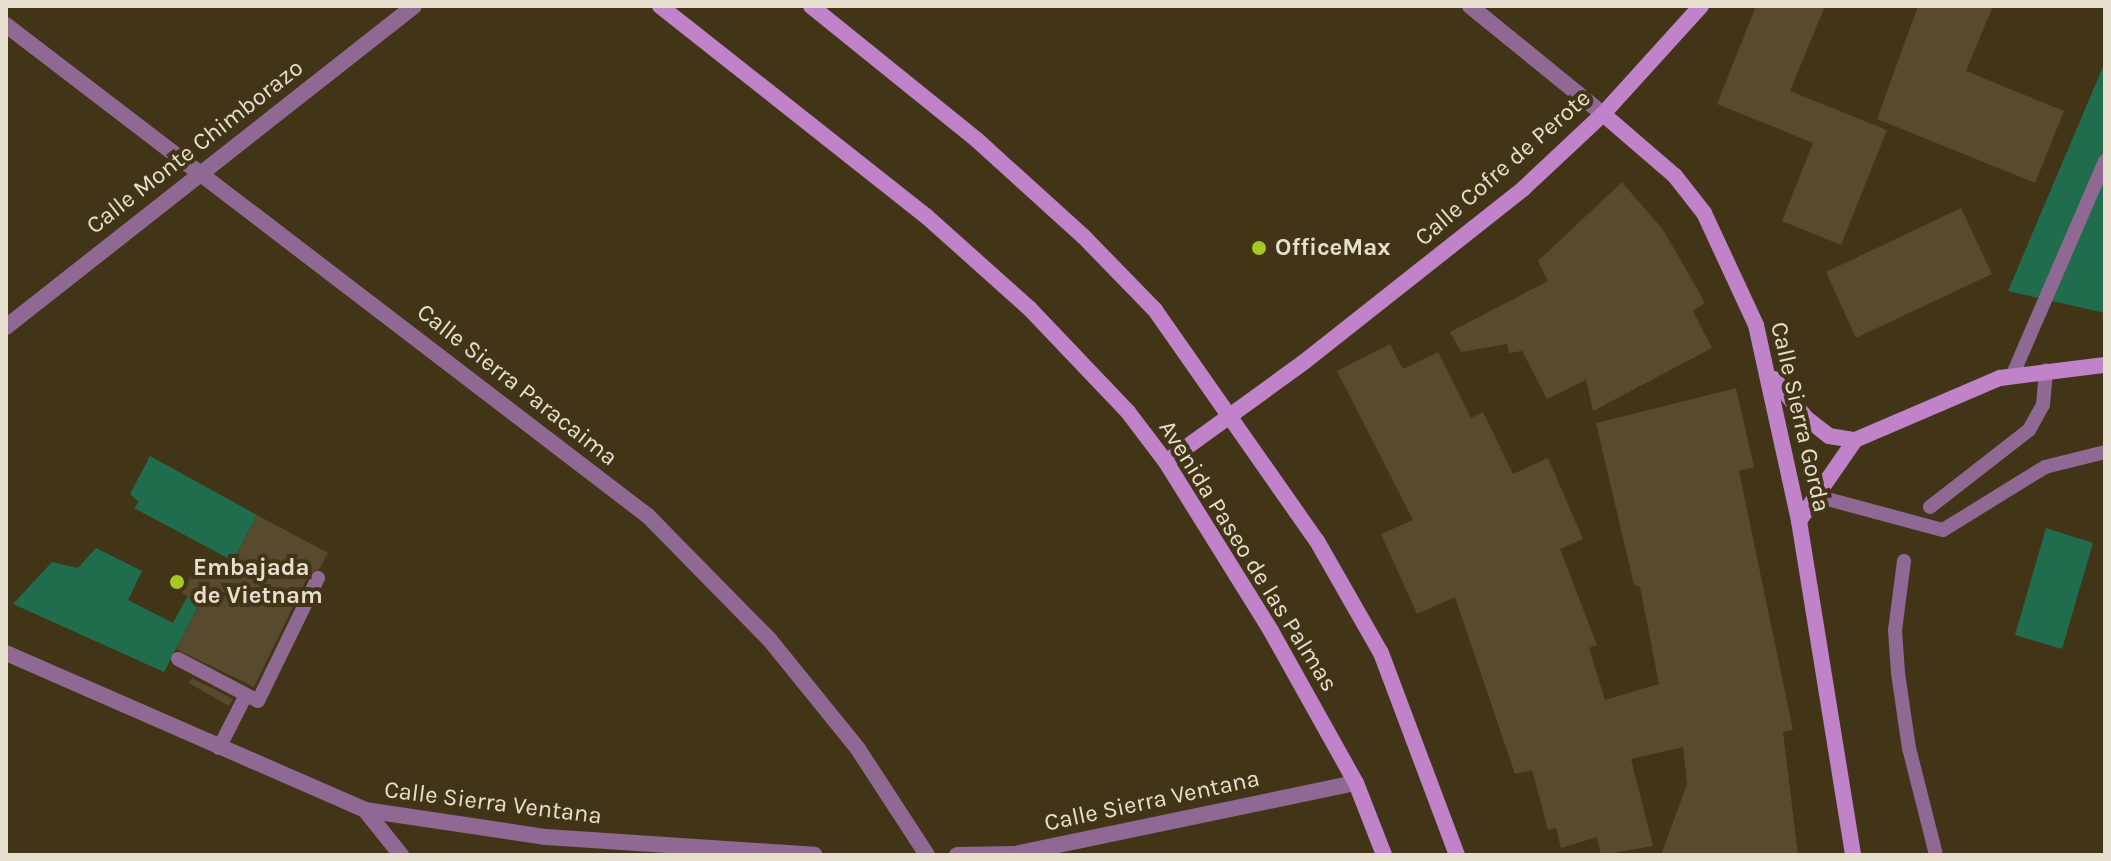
<!DOCTYPE html>
<style>
body{margin:0}
#map{position:relative;width:2111px;height:861px;overflow:hidden;background:#423417;font-family:Karla,sans-serif}
div>[style]{position:absolute}
.green>*{inset:0;background:#206d4d}
.building>*{inset:0;background:#584a2c}
.lane>*{height:14px;margin:-7px;padding:0 7px;transform-origin:7px;border-radius:7px;background:#8f6893}
.street>*{height:16px;margin:-8px;padding:0 8px;transform-origin:8px;border-radius:8px;background:#8f6893}
.secondary>*{height:16px;margin:-8px;padding:0 8px;transform-origin:8px;border-radius:8px;background:#c082c8}
.dots>*{width:22px;height:22px;translate:-50% -50%;box-sizing:border-box;border:4px solid #423417;border-radius:50%}
span{translate:-50% -50%;white-space:nowrap;text-align:center;line-height:1.15;-webkit-text-stroke:8px #423417;paint-order:stroke}
.street-label{font-size:24px;color:#e7dfce}
.poi-label{font-size:24px;color:#e7dfce;font-weight:700}
.left{translate:0 -50%;text-align:left}
.frame{position:absolute;inset:0;border:8px solid #e7dfce;pointer-events:none}
</style>
<div id="map">
<div class="green">
<i style="clip-path:polygon(2105px 62px,2105px 313px,2008px 291px)"></i>
<i style="clip-path:polygon(150px 456px,257px 515px,233px 561px,134px 508px,139px 502px,130px 494px)"></i>
<i style="clip-path:polygon(2046px 528px,2093px 543px,2062px 649px,2015px 635px)"></i>
<i style="clip-path:polygon(96px 548px,142px 571px,128px 600px,173px 623px,187px 597px,200px 603px,164px 672px,13px 604px,52px 562px,78px 568px)"></i>
</div>
<div class="building">
<i style="clip-path:polygon(1756px 6px,1825px 6px,1790px 91px,1887px 130px,1841px 245px,1782px 221px,1813px 143px,1717px 104px)"></i>
<i style="clip-path:polygon(1918px 6px,1993px 6px,1966px 71px,2064px 111px,2035px 183px,1877px 119px)"></i>
<i style="clip-path:polygon(1622px 182px,1663px 230px,1698px 290px,1705px 303px,1693px 311px,1712px 348px,1593px 411px,1586px 380px,1547px 399px,1522px 351px,1509px 353px,1507px 344px,1461px 352px,1450px 332px,1548px 281px,1538px 261px)"></i>
<i style="clip-path:polygon(1961px 208px,1992px 274px,1856px 338px,1826px 272px)"></i>
<i style="clip-path:polygon(1390px 344px,1403px 369px,1438px 352px,1471px 418px,1483px 412px,1513px 474px,1548px 458px,1583px 539px,1560px 549px,1597px 645px,1589px 648px,1605px 700px,1659px 684px,1640px 587px,1634px 585px,1596px 423px,1736px 388px,1754px 467px,1739px 471px,1793px 730px,1783px 732px,1798px 855px,1661px 855px,1687px 784px,1683px 747px,1631px 759px,1653px 846px,1601px 855px,1597px 837px,1561px 848px,1556px 828px,1548px 830px,1532px 770px,1515px 774px,1455px 597px,1417px 614px,1381px 534px,1413px 520px,1337px 371px)"></i>
<i style="clip-path:polygon(257px 515px,328px 553px,320px 568px,309px 574px,254px 687px,176px 649px,200px 604px,182px 593px,201px 557px,228px 572px)"></i>
<i style="clip-path:polygon(192px 678px,233px 699px,229px 706px,189px 683px)"></i>
</div>
<div class="lane">
<i style="left:2013px;top:374px;width:232px;rotate:-66.6deg"></i>
<i style="left:1816px;top:496px;width:131px;rotate:15deg"></i>
<i style="left:1943px;top:530px;width:120px;rotate:-31.7deg"></i>
<i style="left:2045px;top:467px;width:62px;rotate:-14deg"></i>
<i style="left:1930px;top:507px;width:125px;rotate:-37.9deg"></i>
<i style="left:2029px;top:430px;width:29px;rotate:-61deg"></i>
<i style="left:2043px;top:405px;width:35px;rotate:-85deg"></i>
<i style="left:1904px;top:561px;width:70px;rotate:97.4deg"></i>
<i style="left:1895px;top:630px;width:43px;rotate:86deg"></i>
<i style="left:1898px;top:673px;width:76px;rotate:81.7deg"></i>
<i style="left:1909px;top:748px;width:110px;rotate:75.8deg"></i>
<i style="left:178px;top:659px;width:90px;rotate:27.7deg"></i>
<i style="left:258px;top:701px;width:137px;rotate:-64deg"></i>
<i style="left:219px;top:748px;width:59px;rotate:-63deg"></i>
</div>
<div class="street">
<i style="left:1470px;top:6px;width:171px;rotate:39.1deg"></i>
<i style="left:6px;top:25px;width:808px;rotate:37.41deg"></i>
<i style="left:648px;top:516px;width:173px;rotate:45.5deg"></i>
<i style="left:769px;top:639px;width:141px;rotate:51deg"></i>
<i style="left:858px;top:749px;width:126px;rotate:56.9deg"></i>
<i style="left:6px;top:327px;width:519px;rotate:-38.19deg"></i>
<i style="left:6px;top:653px;width:392px;rotate:23.6deg"></i>
<i style="left:365px;top:810px;width:183px;rotate:8.5deg"></i>
<i style="left:546px;top:837px;width:269px;rotate:3.8deg"></i>
<i style="left:365px;top:810px;width:58px;rotate:51.3deg"></i>
<i style="left:957px;top:855px;width:58px;rotate:-1deg"></i>
<i style="left:1015px;top:854px;width:348px;rotate:-11.8deg"></i>
</div>
<div class="secondary">
<i style="left:660px;top:6px;width:339px;rotate:38.3deg"></i>
<i style="left:926px;top:216px;width:138px;rotate:41.8deg"></i>
<i style="left:1029px;top:308px;width:144px;rotate:46.4deg"></i>
<i style="left:1128px;top:412px;width:63px;rotate:52.8deg"></i>
<i style="left:1166px;top:462px;width:199px;rotate:58.1deg"></i>
<i style="left:1271px;top:631px;width:174px;rotate:60.8deg"></i>
<i style="left:1356px;top:783px;width:77px;rotate:68.7deg"></i>
<i style="left:811px;top:6px;width:213px;rotate:38.9deg"></i>
<i style="left:977px;top:140px;width:144px;rotate:42.2deg"></i>
<i style="left:1084px;top:237px;width:102px;rotate:45.8deg"></i>
<i style="left:1155px;top:310px;width:282px;rotate:55deg"></i>
<i style="left:1317px;top:541px;width:129px;rotate:60.3deg"></i>
<i style="left:1381px;top:653px;width:216px;rotate:69.4deg"></i>
<i style="left:1603px;top:114px;width:95px;rotate:40.7deg"></i>
<i style="left:1675px;top:176px;width:47px;rotate:51.9deg"></i>
<i style="left:1704px;top:213px;width:123px;rotate:65.1deg"></i>
<i style="left:1756px;top:325px;width:201px;rotate:77.6deg"></i>
<i style="left:1799px;top:521px;width:338px;rotate:80.8deg"></i>
<i style="left:1774px;top:379px;width:50px;rotate:50.6deg"></i>
<i style="left:1806px;top:418px;width:29px;rotate:38deg"></i>
<i style="left:1829px;top:436px;width:26px;rotate:9deg"></i>
<i style="left:1166px;top:462px;width:170px;rotate:-35.9deg"></i>
<i style="left:1304px;top:362px;width:280px;rotate:-38.3deg"></i>
<i style="left:1524px;top:188px;width:108px;rotate:-43.1deg"></i>
<i style="left:1603px;top:114px;width:146px;rotate:-47.8deg"></i>
<i style="left:1799px;top:521px;width:98px;rotate:-55.3deg"></i>
<i style="left:1855px;top:440px;width:158px;rotate:-23.2deg"></i>
<i style="left:2000px;top:378px;width:106px;rotate:-7.1deg"></i>
</div>
<div class="dots">
<i style="left:1259px;top:248px;background:#a5c822"></i>
<i style="left:177px;top:582px;background:#a5c822"></i>
</div>
<div class="street-label">
<span style="left:195px;top:147px;rotate:-38deg">Calle Monte Chimborazo</span>
<span style="left:1503px;top:168px;rotate:-41deg">Calle Cofre de Perote</span>
<span style="left:517px;top:385px;rotate:38deg">Calle Sierra Paracaima</span>
<span style="left:1800px;top:417px;rotate:77deg">Calle Sierra Gorda</span>
<span style="left:1248px;top:556px;rotate:58deg">Avenida Paseo de las Palmas</span>
<span style="left:1152px;top:801px;rotate:-12deg">Calle Sierra Ventana</span>
<span style="left:493px;top:803px;rotate:7deg">Calle Sierra Ventana</span>
</div>
<div class="poi-label">
<span class="left" style="left:1275px;top:248px">OfficeMax</span>
<span class="left" style="left:193px;top:582px">Embajada<br>de Vietnam</span>
</div>
<div class="frame"></div>
</div>
